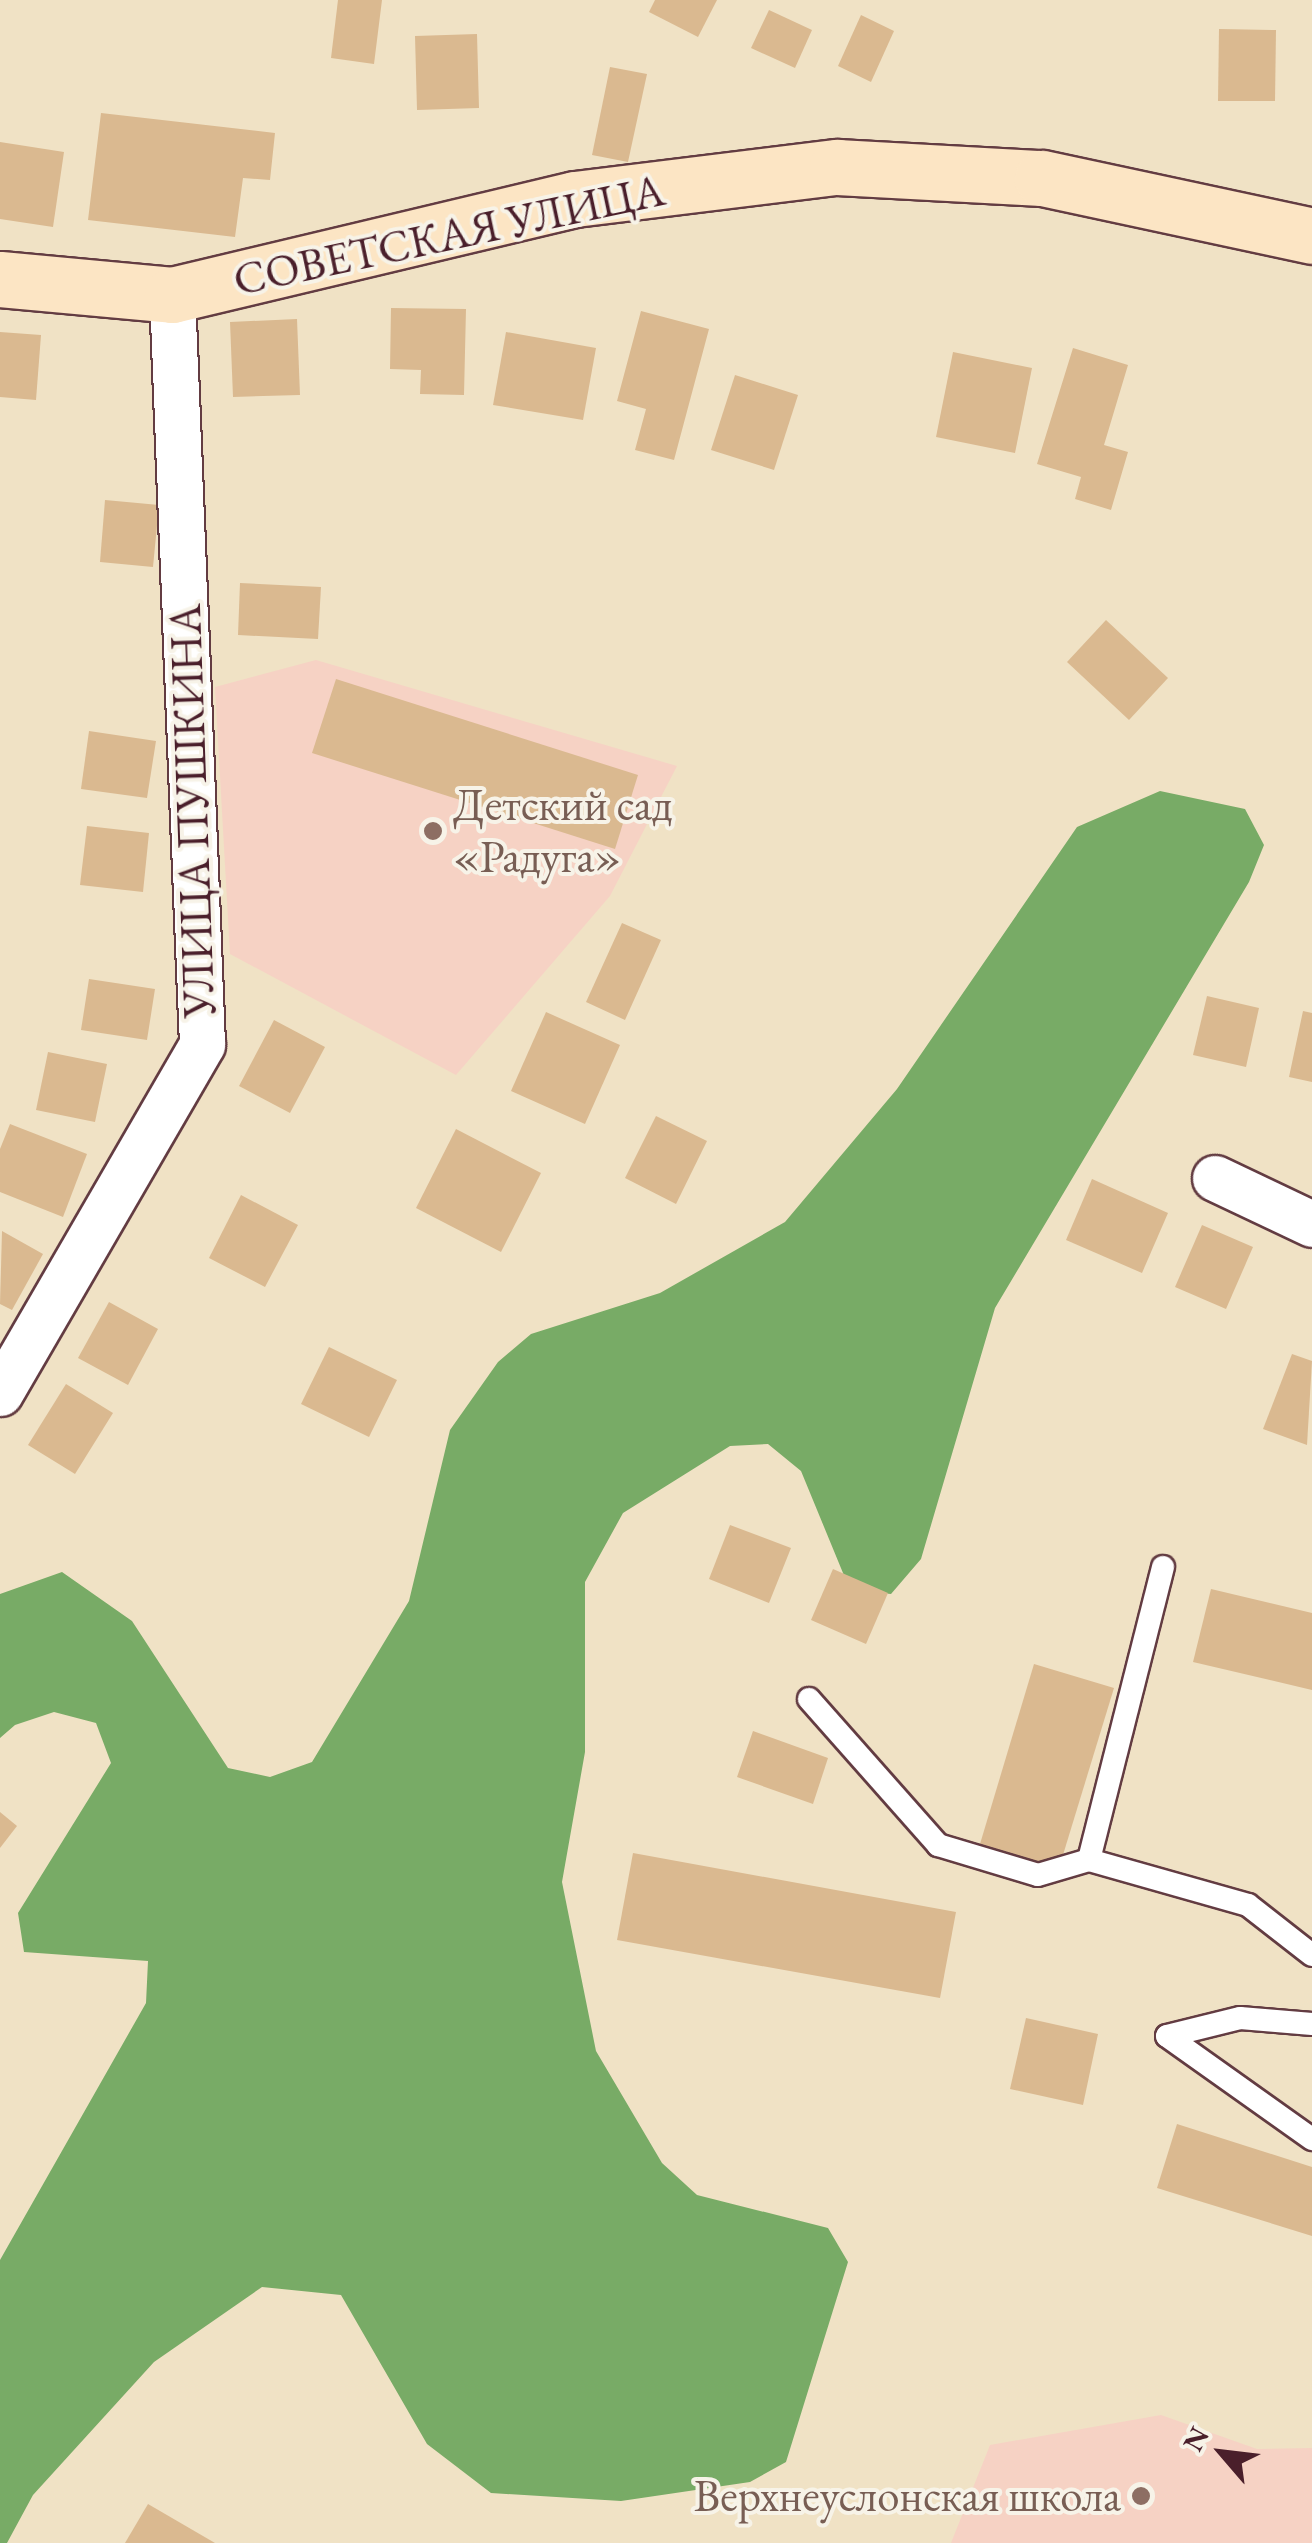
<!DOCTYPE html>
<meta charset="utf-8">
<style>
body{margin:0}
#map{position:relative;width:1312px;height:2543px;overflow:hidden;background:#f0e2c5;font-family:"EB Garamond",serif}
div>[style]{position:absolute}
.built>*{inset:0;background:#f6d2c4}
.forest>*{inset:0;background:#78ab66}
.building>*{inset:0;background:#dab990}
.roads{filter:drop-shadow(2px 0 #633c42) drop-shadow(-2px 0 #633c42) drop-shadow(0 2px #633c42) drop-shadow(0 -2px #633c42)}
.lane>*{height:22px;margin:-11px;padding:0 11px;transform-origin:11px;border-radius:11px;background:#fff}
.street>*{height:45px;margin:-22.5px;padding:0 22.5px;transform-origin:22.5px;border-radius:22.5px;background:#fff}
.secondary>*{height:55px;margin:-27.5px;padding:0 27.5px;transform-origin:27.5px;border-radius:27.5px;background:#fce5c4}
.dots>*{width:28px;height:28px;translate:-50% -50%;box-sizing:border-box;border:5px solid #f7f3e8;border-radius:50%}
span{translate:-50% -50%;white-space:nowrap;text-align:center;line-height:1.15;-webkit-text-stroke:8px #f7f3e8;paint-order:stroke}
.street-label{font-size:45px;color:#4a1f2b}
.education-label{font-size:45px;color:#785e54}
.left{translate:0 -50%;text-align:left}
.right{translate:-100% -50%;text-align:right}
.north{position:absolute;left:1172px;top:2403px;width:100px;height:100px;-webkit-text-stroke:8px #f7f3e8;paint-order:stroke;rotate:298deg;font-size:28px;font-weight:700;line-height:40px;text-align:center;color:#4a1f2b}
.north::after{content:'';display:block;margin:auto;width:35px;height:45px;background:#4a1f2b;clip-path:polygon(50% 0,100% 100%,50% 72%,0 100%)}
</style>
<div id="map">
<div class="built">
<i style="clip-path:polygon(316px 660px,677px 766px,610px 896px,456px 1075px,230px 954px,215px 687px)"></i>
<i style="clip-path:polygon(1161px 2415px,1257px 2449px,1312px 2448px,1312px 2543px,951px 2543px,990px 2445px)"></i>
</div>
<div class="forest">
<i style="clip-path:polygon(1160px 791px,1245px 809px,1264px 845px,1249px 882px,995px 1308px,921px 1559px,891px 1594px,850px 1590px,801px 1471px,768px 1444px,730px 1446px,623px 1513px,585px 1582px,585px 1752px,562px 1882px,596px 2051px,662px 2163px,697px 2195px,828px 2228px,848px 2262px,786px 2462px,750px 2482px,621px 2501px,491px 2493px,427px 2444px,341px 2295px,262px 2287px,154px 2362px,33px 2495px,7px 2543px,0 2543px,0 2260px,146px 2003px,148px 1961px,24px 1952px,18px 1913px,111px 1763px,96px 1723px,54px 1712px,15px 1725px,0 1738px,0 1594px,62px 1572px,132px 1621px,228px 1768px,270px 1777px,312px 1762px,409px 1601px,450px 1430px,498px 1362px,531px 1334px,660px 1293px,785px 1222px,897px 1089px,1077px 827px)"></i>
</div>
<div class="building">
<i style="clip-path:polygon(338px 0,382px 0,374px 64px,331px 58px)"></i>
<i style="clip-path:polygon(655px 0,717px 0,698px 37px,649px 12px)"></i>
<i style="clip-path:polygon(769px 10px,812px 30px,795px 68px,751px 48px)"></i>
<i style="clip-path:polygon(861px 15px,894px 31px,871px 82px,838px 66px)"></i>
<i style="clip-path:polygon(1219px 29px,1276px 30px,1275px 101px,1218px 101px)"></i>
<i style="clip-path:polygon(477px 34px,479px 108px,417px 110px,415px 36px)"></i>
<i style="clip-path:polygon(610px 67px,647px 74px,628px 162px,592px 155px)"></i>
<i style="clip-path:polygon(101px 113px,275px 133px,270px 180px,243px 178px,235px 237px,88px 220px)"></i>
<i style="clip-path:polygon(0 142px,64px 152px,53px 227px,0 219px)"></i>
<i style="clip-path:polygon(391px 308px,466px 309px,464px 395px,420px 394px,421px 370px,390px 369px)"></i>
<i style="clip-path:polygon(641px 311px,709px 329px,674px 460px,635px 450px,646px 409px,617px 401px)"></i>
<i style="clip-path:polygon(297px 319px,300px 395px,233px 397px,230px 322px)"></i>
<i style="clip-path:polygon(0 332px,41px 335px,36px 400px,0 397px)"></i>
<i style="clip-path:polygon(506px 332px,596px 348px,583px 420px,493px 405px)"></i>
<i style="clip-path:polygon(1073px 348px,1128px 365px,1104px 445px,1128px 452px,1111px 510px,1075px 499px,1081px 477px,1037px 464px)"></i>
<i style="clip-path:polygon(953px 352px,1032px 368px,1015px 453px,936px 437px)"></i>
<i style="clip-path:polygon(735px 375px,798px 395px,774px 470px,711px 450px)"></i>
<i style="clip-path:polygon(105px 500px,159px 505px,153px 567px,100px 562px)"></i>
<i style="clip-path:polygon(240px 583px,321px 587px,318px 639px,238px 635px)"></i>
<i style="clip-path:polygon(1106px 620px,1168px 678px,1129px 720px,1067px 662px)"></i>
<i style="clip-path:polygon(336px 679px,638px 775px,615px 849px,312px 753px)"></i>
<i style="clip-path:polygon(89px 731px,156px 741px,147px 798px,81px 789px)"></i>
<i style="clip-path:polygon(87px 826px,149px 833px,143px 892px,80px 885px)"></i>
<i style="clip-path:polygon(622px 923px,661px 940px,625px 1020px,586px 1002px)"></i>
<i style="clip-path:polygon(89px 979px,155px 989px,147px 1040px,81px 1030px)"></i>
<i style="clip-path:polygon(1207px 996px,1259px 1008px,1246px 1067px,1193px 1055px)"></i>
<i style="clip-path:polygon(1303px 1011px,1312px 1013px,1312px 1082px,1289px 1077px)"></i>
<i style="clip-path:polygon(546px 1012px,620px 1045px,585px 1124px,511px 1091px)"></i>
<i style="clip-path:polygon(274px 1020px,325px 1047px,290px 1113px,239px 1086px)"></i>
<i style="clip-path:polygon(48px 1052px,107px 1064px,95px 1122px,36px 1110px)"></i>
<i style="clip-path:polygon(656px 1116px,707px 1141px,676px 1204px,625px 1178px)"></i>
<i style="clip-path:polygon(10px 1124px,87px 1154px,63px 1217px,0 1192px,0 1149px)"></i>
<i style="clip-path:polygon(456px 1129px,541px 1173px,501px 1252px,416px 1208px)"></i>
<i style="clip-path:polygon(1092px 1179px,1168px 1213px,1142px 1273px,1066px 1240px)"></i>
<i style="clip-path:polygon(241px 1195px,298px 1225px,265px 1287px,209px 1258px)"></i>
<i style="clip-path:polygon(1202px 1225px,1253px 1247px,1226px 1309px,1175px 1287px)"></i>
<i style="clip-path:polygon(2px 1231px,43px 1254px,12px 1310px,0 1304px)"></i>
<i style="clip-path:polygon(109px 1302px,158px 1329px,128px 1385px,78px 1358px)"></i>
<i style="clip-path:polygon(329px 1347px,397px 1380px,369px 1437px,301px 1404px)"></i>
<i style="clip-path:polygon(1292px 1354px,1312px 1361px,1307px 1445px,1263px 1429px)"></i>
<i style="clip-path:polygon(66px 1384px,113px 1413px,75px 1474px,28px 1445px)"></i>
<i style="clip-path:polygon(730px 1525px,791px 1548px,769px 1603px,709px 1579px)"></i>
<i style="clip-path:polygon(833px 1569px,888px 1593px,866px 1644px,811px 1620px)"></i>
<i style="clip-path:polygon(1211px 1589px,1312px 1613px,1312px 1690px,1193px 1662px)"></i>
<i style="clip-path:polygon(1034px 1664px,1114px 1688px,1059px 1868px,980px 1844px)"></i>
<i style="clip-path:polygon(753px 1731px,828px 1758px,813px 1804px,737px 1777px)"></i>
<i style="clip-path:polygon(0 1812px,17px 1826px,0 1848px)"></i>
<i style="clip-path:polygon(633px 1853px,956px 1912px,940px 1998px,617px 1940px)"></i>
<i style="clip-path:polygon(1026px 2018px,1098px 2034px,1083px 2105px,1010px 2089px)"></i>
<i style="clip-path:polygon(1177px 2124px,1312px 2167px,1312px 2236px,1157px 2188px)"></i>
<i style="clip-path:polygon(148px 2504px,215px 2543px,125px 2543px)"></i>
</div>
<div class="roads">
<div class="lane">
<i style="left:1163px;top:1567px;width:302px;rotate:104.2deg"></i>
<i style="left:1089px;top:1860px;width:165px;rotate:15.8deg"></i>
<i style="left:1248px;top:1905px;width:81px;rotate:38deg"></i>
<i style="left:809px;top:1699px;width:195px;rotate:48.5deg"></i>
<i style="left:938px;top:1845px;width:104px;rotate:16.7deg"></i>
<i style="left:1038px;top:1875px;width:53px;rotate:-16.4deg"></i>
<i style="left:1312px;top:2024px;width:72px;rotate:-175.2deg"></i>
<i style="left:1240px;top:2018px;width:75px;rotate:166.1deg"></i>
<i style="left:1167px;top:2036px;width:178px;rotate:35.4deg"></i>
</div>
<div class="street">
<i style="left:1215px;top:1178px;width:107px;rotate:25.4deg"></i>
<i style="left:0;top:1393px;width:403px;rotate:-59.9deg"></i>
<i style="left:202px;top:1044px;width:750px;rotate:-92.29deg"></i>
</div>
<div class="secondary">
<i style="left:0;top:279px;width:173px;rotate:5.3deg"></i>
<i style="left:172px;top:295px;width:414px;rotate:-13.4deg"></i>
<i style="left:575px;top:199px;width:264px;rotate:-7deg"></i>
<i style="left:837px;top:167px;width:205px;rotate:3.1deg"></i>
<i style="left:1042px;top:178px;width:276px;rotate:12.1deg"></i>
</div>
</div>
<div class="dots">
<i style="left:433px;top:831px;background:#8d6e63"></i>
<i style="left:1141px;top:2496px;background:#8d6e63"></i>
</div>
<div class="street-label">
<span style="left:449px;top:235px;rotate:-12deg">СОВЕТСКАЯ УЛИЦА</span>
<span style="left:192px;top:811px;rotate:-92deg">УЛИЦА ПУШКИНА</span>
</div>
<div class="education-label">
<span class="left" style="left:453px;top:831px">Детский сад<br>«Радуга»</span>
<span class="right" style="left:1121px;top:2496px">Верхнеуслонская школа</span>
</div>
<div class="north">N</div>
</div>
